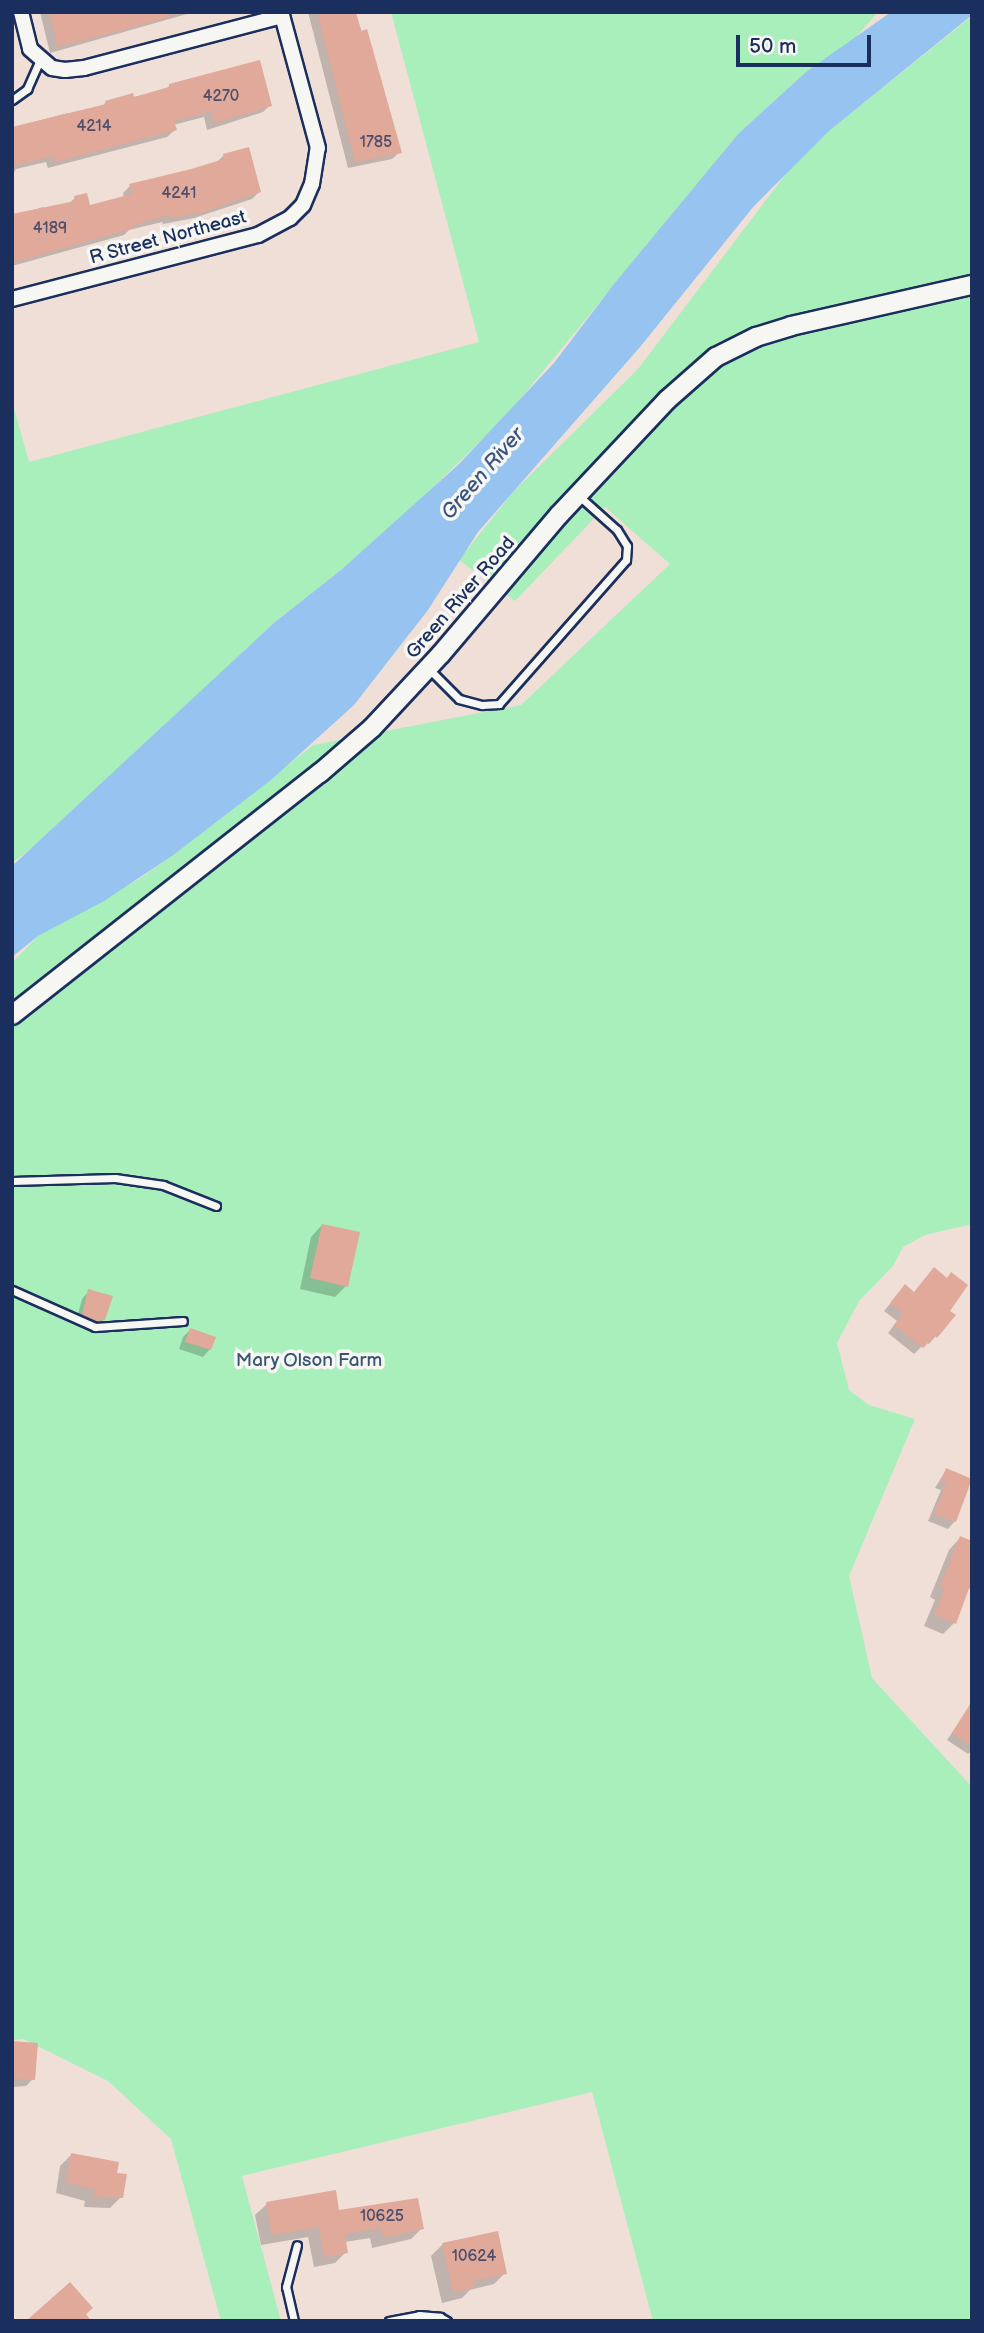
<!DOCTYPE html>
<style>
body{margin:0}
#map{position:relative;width:984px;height:2333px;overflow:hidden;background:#f0dfd7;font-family:"Balsamiq Sans",sans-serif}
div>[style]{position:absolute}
.green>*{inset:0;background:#a9efbb}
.water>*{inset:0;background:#96c3f0}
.shadow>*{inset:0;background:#0003}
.building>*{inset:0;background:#e1a999}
.roads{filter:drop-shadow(2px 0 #1b2f5e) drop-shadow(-2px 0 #1b2f5e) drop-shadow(0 2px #1b2f5e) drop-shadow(0 -2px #1b2f5e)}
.service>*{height:7px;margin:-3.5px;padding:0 3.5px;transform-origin:3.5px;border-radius:3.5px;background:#f6f6f2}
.minor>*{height:14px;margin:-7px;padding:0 7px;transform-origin:7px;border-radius:7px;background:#f6f6f2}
.tertiary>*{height:18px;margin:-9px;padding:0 9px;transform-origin:9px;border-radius:9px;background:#f6f6f2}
span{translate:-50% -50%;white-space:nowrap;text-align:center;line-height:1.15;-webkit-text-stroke:7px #f6f6f2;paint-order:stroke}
.number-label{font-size:16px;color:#4c4e6d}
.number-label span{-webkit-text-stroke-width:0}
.street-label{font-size:19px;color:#1b2f5e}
.park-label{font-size:19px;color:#375571}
.water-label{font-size:21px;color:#3a5482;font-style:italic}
.frame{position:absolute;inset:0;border:14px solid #1b2f5e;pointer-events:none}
.scale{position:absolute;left:736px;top:35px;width:135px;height:32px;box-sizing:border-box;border:4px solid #1b2f5e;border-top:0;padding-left:9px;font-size:21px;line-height:24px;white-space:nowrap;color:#1b2f5e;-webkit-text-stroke:5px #f6f6f2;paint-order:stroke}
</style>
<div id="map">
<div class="green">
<i style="clip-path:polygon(391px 12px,878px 12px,851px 43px,806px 72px,739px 133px,507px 415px,413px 507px,341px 570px,275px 622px,55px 830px,12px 863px,12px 401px,29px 462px,479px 342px)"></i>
<i style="clip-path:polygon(972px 16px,972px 1224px,925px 1235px,903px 1247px,893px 1266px,859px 1301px,837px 1343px,849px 1390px,869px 1405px,915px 1419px,849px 1576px,872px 1678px,972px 1787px,972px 2321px,653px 2321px,592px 2092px,242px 2176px,281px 2321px,221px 2321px,171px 2139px,108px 2081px,23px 2039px,12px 2040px,12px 963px,38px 936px,139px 879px,172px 856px,313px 745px,521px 705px,670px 564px,605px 507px,515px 601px,459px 560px,513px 492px,638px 369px,791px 167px,829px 131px)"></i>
</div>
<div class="water">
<i style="clip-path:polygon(891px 12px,972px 12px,972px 15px,829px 131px,754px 206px,640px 347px,478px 532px,428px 610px,354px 705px,271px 780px,172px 856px,104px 901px,38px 936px,12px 957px,12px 866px,275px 622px,341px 570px,459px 464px,554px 363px,614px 284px,739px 133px,806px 72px)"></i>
</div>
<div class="shadow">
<i style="clip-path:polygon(40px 12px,194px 12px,50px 53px)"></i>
<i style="clip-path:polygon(308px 12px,355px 12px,377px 76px,380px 75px,394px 141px,400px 152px,392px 159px,348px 168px)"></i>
<i style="clip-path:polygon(169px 86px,270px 105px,263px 112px,207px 130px,204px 117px,173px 125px,175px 130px,167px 137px,48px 168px,46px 162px,16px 169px,12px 176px,12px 128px,68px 113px,69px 116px,101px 108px,106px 102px,165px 91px)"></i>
<i style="clip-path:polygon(223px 156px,259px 192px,252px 199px,194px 218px,163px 224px,162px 222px,129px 230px,124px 235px,12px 266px,12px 217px,43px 207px,44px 211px,68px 204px,75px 198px,89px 207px,124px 198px,123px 193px,130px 186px,216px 163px)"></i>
<i style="clip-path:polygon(322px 1225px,346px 1286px,335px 1297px,300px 1289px,311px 1237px)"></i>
<i style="clip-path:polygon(89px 1291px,104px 1319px,96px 1327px,76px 1322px,82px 1299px)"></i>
<i style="clip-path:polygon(898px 1294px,914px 1294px,953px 1316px,929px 1344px,926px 1342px,914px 1354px,888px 1333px,897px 1321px,884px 1311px)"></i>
<i style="clip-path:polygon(190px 1330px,210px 1349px,203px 1357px,179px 1349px,183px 1337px)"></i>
<i style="clip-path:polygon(946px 1470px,955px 1521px,948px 1529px,928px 1521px,941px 1490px,935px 1488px)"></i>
<i style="clip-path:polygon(960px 1538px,972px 1543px,972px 1589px,967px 1588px,954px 1623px,943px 1634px,924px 1626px,935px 1600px,930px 1597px,949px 1550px)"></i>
<i style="clip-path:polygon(972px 1703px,972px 1750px,968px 1754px,947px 1740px)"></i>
<i style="clip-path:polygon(12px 2043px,33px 2079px,26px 2086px,12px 2087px)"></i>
<i style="clip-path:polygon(71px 2155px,116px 2174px,121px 2197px,110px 2208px,84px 2207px,85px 2201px,56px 2193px,60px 2166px)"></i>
<i style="clip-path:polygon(267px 2204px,422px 2228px,411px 2239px,372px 2248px,370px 2238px,345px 2242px,346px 2252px,335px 2263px,314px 2267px,308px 2237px,261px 2245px,255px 2215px)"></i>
<i style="clip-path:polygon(442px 2245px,505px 2273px,494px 2284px,470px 2290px,462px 2298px,442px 2303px,431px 2256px)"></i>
</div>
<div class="building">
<i style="clip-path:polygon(49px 12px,169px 12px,170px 17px,58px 47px)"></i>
<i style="clip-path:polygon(317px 12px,356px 12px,361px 31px,367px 29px,402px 153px,355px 162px)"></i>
<i style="clip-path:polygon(260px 60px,272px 106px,214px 123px,211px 111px,174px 121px,177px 130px,55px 162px,53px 156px,12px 166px,12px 127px,106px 104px,105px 101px,133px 93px,134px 97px,169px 87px,169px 84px)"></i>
<i style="clip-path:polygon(249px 147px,261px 192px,203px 212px,170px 218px,169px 215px,133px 225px,134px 228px,12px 263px,12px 214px,75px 201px,74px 196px,87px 193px,90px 205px,132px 194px,129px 184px,191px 169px,224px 159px,223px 154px)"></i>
<i style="clip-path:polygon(322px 1224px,360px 1232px,348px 1287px,310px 1278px)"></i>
<i style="clip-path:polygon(934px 1267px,947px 1278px,951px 1272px,968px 1285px,950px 1311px,956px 1315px,937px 1338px,935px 1336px,923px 1348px,894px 1325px,903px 1313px,890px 1303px,905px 1284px,914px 1292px)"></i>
<i style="clip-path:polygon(88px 1289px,113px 1296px,105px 1320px,96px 1321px,82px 1315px)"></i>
<i style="clip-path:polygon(190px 1328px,216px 1337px,211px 1350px,185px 1342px)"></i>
<i style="clip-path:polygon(946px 1468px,972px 1479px,956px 1522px,934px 1514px,947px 1483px,941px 1481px)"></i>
<i style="clip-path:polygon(960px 1536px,972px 1541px,972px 1580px,956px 1624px,934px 1615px,945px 1588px,940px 1586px)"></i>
<i style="clip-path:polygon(972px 1701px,972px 1746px,952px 1733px)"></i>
<i style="clip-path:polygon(12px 2041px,38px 2043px,35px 2080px,12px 2078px)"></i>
<i style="clip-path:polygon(71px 2153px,119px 2162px,117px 2173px,127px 2174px,123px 2198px,94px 2197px,95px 2190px,66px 2182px)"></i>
<i style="clip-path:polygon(336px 2190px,339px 2210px,418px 2198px,424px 2229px,383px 2238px,381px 2228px,345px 2234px,348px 2253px,324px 2257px,319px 2227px,272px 2235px,266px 2202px)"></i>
<i style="clip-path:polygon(498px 2231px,507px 2274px,473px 2281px,475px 2288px,453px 2292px,442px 2243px)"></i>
<i style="clip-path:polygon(70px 2282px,93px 2308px,86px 2314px,91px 2321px,26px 2321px)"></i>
</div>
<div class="roads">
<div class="service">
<i style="left:12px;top:100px;width:19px;rotate:-36deg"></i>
<i style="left:27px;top:89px;width:32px;rotate:-66deg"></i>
<i style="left:429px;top:669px;width:42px;rotate:45deg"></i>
<i style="left:459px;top:699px;width:24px;rotate:15deg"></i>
<i style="left:482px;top:705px;width:17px;rotate:-3deg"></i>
<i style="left:499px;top:704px;width:192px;rotate:-48.6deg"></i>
<i style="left:626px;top:560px;width:14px;rotate:-86deg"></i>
<i style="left:627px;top:546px;width:19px;rotate:-122deg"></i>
<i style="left:617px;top:530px;width:51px;rotate:-138.2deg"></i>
<i style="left:12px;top:1181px;width:103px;rotate:-1.7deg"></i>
<i style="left:115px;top:1178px;width:49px;rotate:8.3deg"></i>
<i style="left:163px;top:1185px;width:57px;rotate:21.6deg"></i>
<i style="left:12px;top:1290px;width:91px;rotate:24deg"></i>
<i style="left:95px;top:1327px;width:88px;rotate:-3.9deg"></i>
<i style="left:294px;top:2321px;width:35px;rotate:-103deg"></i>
<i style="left:286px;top:2287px;width:43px;rotate:-75.3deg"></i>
<i style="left:389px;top:2321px;width:31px;rotate:-11deg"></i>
<i style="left:419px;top:2315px;width:21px;rotate:5deg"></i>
<i style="left:440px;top:2317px;width:8px;rotate:30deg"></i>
</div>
<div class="minor">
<i style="left:21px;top:12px;width:38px;rotate:76deg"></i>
<i style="left:30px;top:49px;width:29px;rotate:41deg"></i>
<i style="left:52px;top:68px;width:13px;rotate:9deg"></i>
<i style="left:65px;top:70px;width:19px;rotate:-6deg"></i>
<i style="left:84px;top:68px;width:205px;rotate:-14.7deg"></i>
<i style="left:12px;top:299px;width:254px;rotate:-14.6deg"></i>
<i style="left:258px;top:235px;width:36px;rotate:-28deg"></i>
<i style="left:290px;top:218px;width:18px;rotate:-45deg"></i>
<i style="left:303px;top:205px;width:23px;rotate:-67deg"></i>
<i style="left:312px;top:184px;width:36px;rotate:-81deg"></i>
<i style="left:318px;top:148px;width:141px;rotate:-105.2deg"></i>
</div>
<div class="tertiary">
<i style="left:12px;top:1015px;width:392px;rotate:-38.2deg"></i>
<i style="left:320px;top:773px;width:69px;rotate:-40.9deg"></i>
<i style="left:372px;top:728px;width:101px;rotate:-47deg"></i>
<i style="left:441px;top:654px;width:182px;rotate:-49.7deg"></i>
<i style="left:559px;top:515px;width:158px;rotate:-46.8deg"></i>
<i style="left:667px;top:400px;width:65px;rotate:-41.3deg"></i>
<i style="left:716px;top:357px;width:45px;rotate:-26.6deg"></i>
<i style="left:756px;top:337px;width:37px;rotate:-17deg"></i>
<i style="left:791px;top:326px;width:186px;rotate:-12.8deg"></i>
</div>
</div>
<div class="number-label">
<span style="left:221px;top:97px">4270</span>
<span style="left:94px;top:127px">4214</span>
<span style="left:376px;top:143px">1785</span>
<span style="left:179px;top:194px">4241</span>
<span style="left:50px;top:229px">4189</span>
<span style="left:382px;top:2217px">10625</span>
<span style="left:474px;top:2257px">10624</span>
</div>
<div class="street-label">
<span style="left:168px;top:238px;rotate:-15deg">R Street Northeast</span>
<span style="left:461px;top:598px;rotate:-49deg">Green River Road</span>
</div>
<div class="park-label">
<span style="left:309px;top:1361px">Mary Olson Farm</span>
</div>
<div class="water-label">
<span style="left:483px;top:474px;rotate:-49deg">Green River</span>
</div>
<div class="frame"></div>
<div class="scale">50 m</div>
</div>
